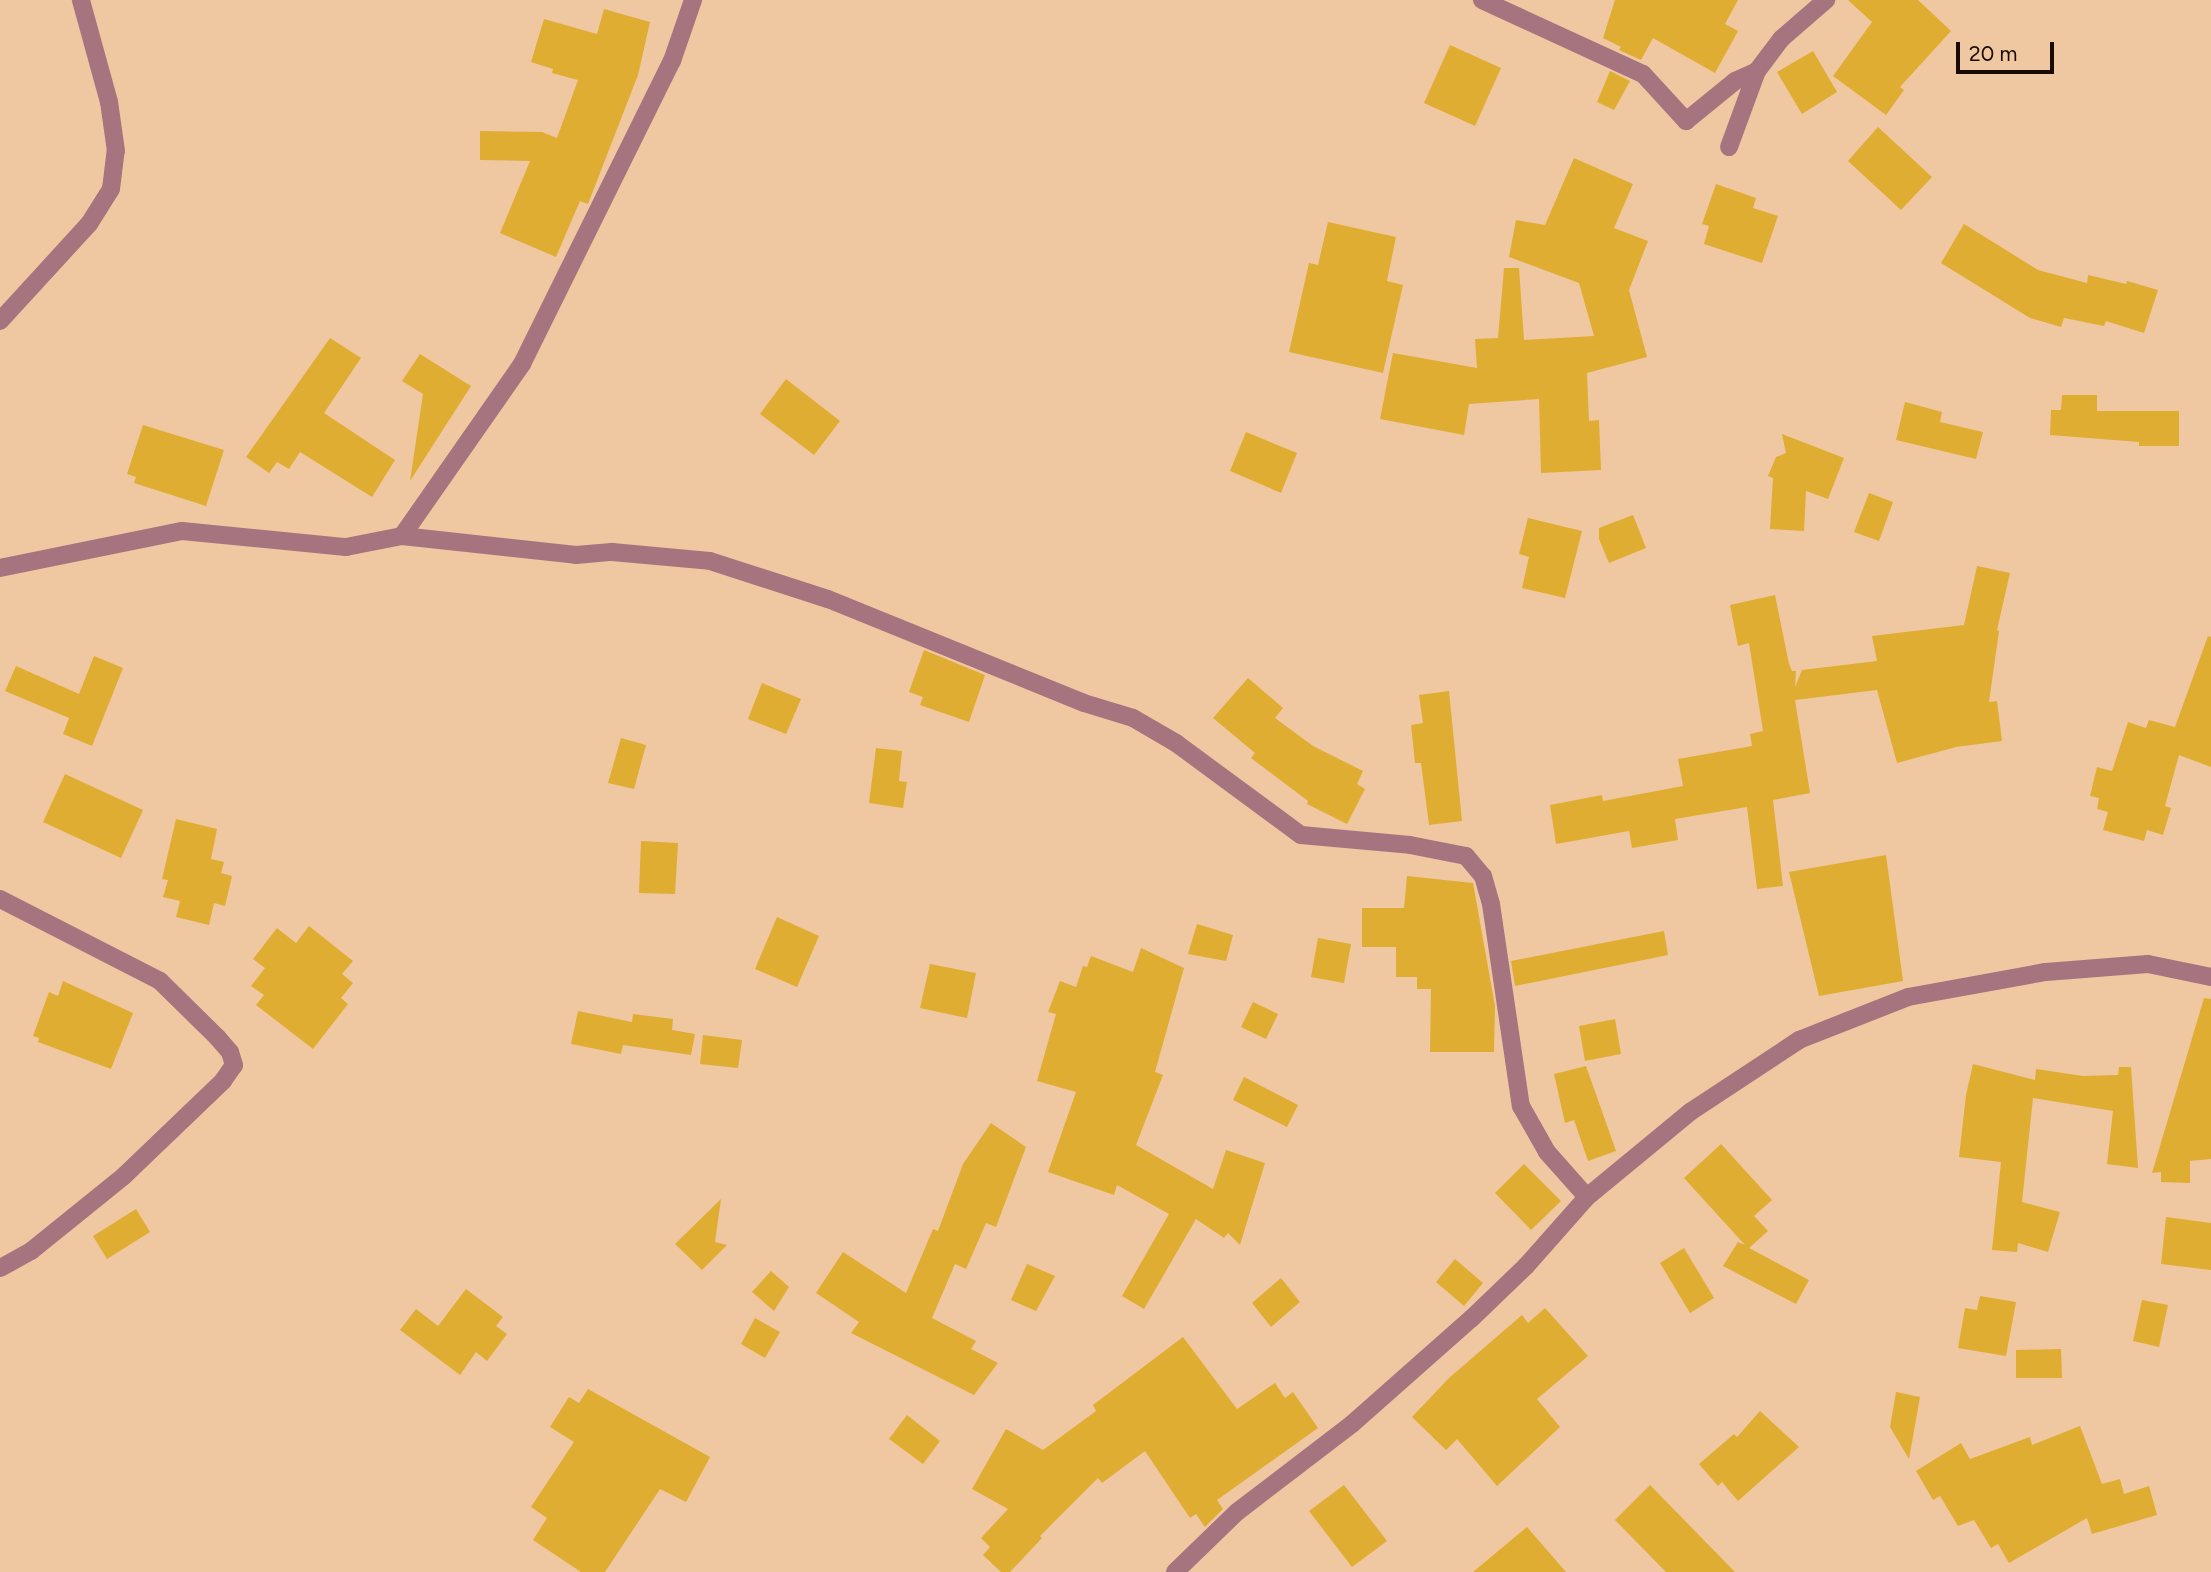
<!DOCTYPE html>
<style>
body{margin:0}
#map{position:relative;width:2211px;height:1572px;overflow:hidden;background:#efc7a1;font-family:Figtree,sans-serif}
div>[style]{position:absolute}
.building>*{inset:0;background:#e0ad33}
.minor>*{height:18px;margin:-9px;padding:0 9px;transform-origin:9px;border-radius:9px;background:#a6747f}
span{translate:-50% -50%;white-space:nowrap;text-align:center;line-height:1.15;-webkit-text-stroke:7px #efc7a1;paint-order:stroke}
.scale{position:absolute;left:1956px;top:42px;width:98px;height:32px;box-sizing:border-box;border:4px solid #190b01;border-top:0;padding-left:9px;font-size:21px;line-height:24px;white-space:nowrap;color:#190b01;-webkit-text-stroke:5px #efc7a1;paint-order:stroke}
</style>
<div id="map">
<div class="building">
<i style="clip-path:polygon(1615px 0,1738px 0,1725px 24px,1738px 31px,1715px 73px,1653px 38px,1641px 60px,1619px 50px,1621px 47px,1603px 38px)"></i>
<i style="clip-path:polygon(1848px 0,1918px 0,1951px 31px,1900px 87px,1904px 90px,1886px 115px,1833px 76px,1872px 22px)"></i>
<i style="clip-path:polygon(604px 9px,650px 22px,638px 75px,588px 204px,580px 201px,556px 257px,500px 233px,530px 161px,480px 160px,480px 131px,542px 132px,557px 138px,578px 80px,552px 73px,553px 69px,531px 62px,544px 19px,597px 34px)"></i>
<i style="clip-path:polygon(1450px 45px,1501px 68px,1475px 126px,1424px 103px)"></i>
<i style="clip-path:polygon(1813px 51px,1837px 92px,1802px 114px,1777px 72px)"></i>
<i style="clip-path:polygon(1610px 71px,1630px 81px,1614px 110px,1597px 102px)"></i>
<i style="clip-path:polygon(1878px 127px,1932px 177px,1901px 210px,1848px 161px)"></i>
<i style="clip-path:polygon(1574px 158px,1633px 184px,1614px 228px,1648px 241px,1629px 290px,1647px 357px,1587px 373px,1589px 421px,1599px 420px,1601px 470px,1541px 473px,1539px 399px,1469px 404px,1464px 435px,1380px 419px,1393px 353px,1477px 368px,1475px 339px,1498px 338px,1504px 268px,1519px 268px,1524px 340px,1594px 336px,1579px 283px,1509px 257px,1516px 220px,1545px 225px)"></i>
<i style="clip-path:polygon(1716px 184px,1756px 198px,1753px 208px,1778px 216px,1762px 263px,1704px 244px,1709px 226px,1702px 224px)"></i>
<i style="clip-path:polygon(1328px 222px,1396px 237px,1387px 281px,1403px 285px,1383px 373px,1289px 352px,1309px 263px,1318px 265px)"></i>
<i style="clip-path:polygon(1964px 224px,2038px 270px,2087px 283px,2088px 275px,2126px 284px,2127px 281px,2158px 290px,2144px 333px,2106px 321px,2104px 326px,2064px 318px,2061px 327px,2030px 318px,1941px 263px)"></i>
<i style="clip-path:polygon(330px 338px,361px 358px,324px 413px,395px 460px,372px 497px,300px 452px,289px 469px,277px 462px,269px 473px,246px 457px)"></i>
<i style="clip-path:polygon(420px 354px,471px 386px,410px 481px,423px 394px,402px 381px)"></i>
<i style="clip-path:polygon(786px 379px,840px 421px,814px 455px,760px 414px)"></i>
<i style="clip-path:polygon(2062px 395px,2097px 395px,2097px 411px,2179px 411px,2179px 446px,2139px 446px,2139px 442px,2050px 435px,2051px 410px,2061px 410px)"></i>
<i style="clip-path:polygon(1905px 402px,1942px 412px,1940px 422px,1983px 432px,1976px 459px,1896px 440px)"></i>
<i style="clip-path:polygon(143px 425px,224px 450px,206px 506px,134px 483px,136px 477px,127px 474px)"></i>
<i style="clip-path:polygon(1246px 432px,1297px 453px,1281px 493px,1230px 471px)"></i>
<i style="clip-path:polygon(1782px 434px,1844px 458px,1828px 499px,1806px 491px,1804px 531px,1770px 529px,1773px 478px,1768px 476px,1776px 457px,1786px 453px)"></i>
<i style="clip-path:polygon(1869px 493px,1893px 502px,1879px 541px,1854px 532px)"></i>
<i style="clip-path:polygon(1633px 515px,1646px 548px,1609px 563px,1599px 539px,1599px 528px)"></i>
<i style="clip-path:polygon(1528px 518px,1582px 531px,1565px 598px,1522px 588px,1529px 557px,1519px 554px)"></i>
<i style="clip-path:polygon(1977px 566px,2010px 573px,1997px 630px,1999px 631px,1989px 702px,1997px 701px,2002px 741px,1956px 747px,1897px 763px,1877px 690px,1795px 700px,1810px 793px,1773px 800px,1783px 886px,1757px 889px,1747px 807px,1675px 819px,1678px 840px,1632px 848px,1629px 831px,1556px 844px,1550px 805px,1602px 795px,1603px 801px,1683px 786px,1678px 759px,1752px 746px,1750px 734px,1763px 731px,1749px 643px,1738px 646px,1730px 605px,1775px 595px,1789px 664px,1792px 671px,1796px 671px,1795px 687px,1802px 670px,1877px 661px,1872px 636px,1964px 625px)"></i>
<i style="clip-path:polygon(2208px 636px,2211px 637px,2211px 767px,2179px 755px,2165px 806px,2171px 808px,2163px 835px,2147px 830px,2144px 841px,2103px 830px,2108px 812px,2097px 809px,2099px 798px,2090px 796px,2097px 767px,2112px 771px,2128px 722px,2146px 728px,2149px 720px,2175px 727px)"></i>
<i style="clip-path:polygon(924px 650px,985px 675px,969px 722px,920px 705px,923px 697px,909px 692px)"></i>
<i style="clip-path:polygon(94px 656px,123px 668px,92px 746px,63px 734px,69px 718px,5px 691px,16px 666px,79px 694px)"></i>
<i style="clip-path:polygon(1248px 678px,1283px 708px,1275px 718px,1313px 746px,1363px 771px,1357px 784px,1365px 789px,1347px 824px,1307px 804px,1308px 801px,1251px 758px,1255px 753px,1213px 718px)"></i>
<i style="clip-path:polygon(762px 683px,801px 699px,786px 734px,748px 719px)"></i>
<i style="clip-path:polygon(1449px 691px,1462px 821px,1429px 825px,1421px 763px,1415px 763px,1411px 725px,1423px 723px,1419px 695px)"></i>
<i style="clip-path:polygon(621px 738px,646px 745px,634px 789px,608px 783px)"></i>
<i style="clip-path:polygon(876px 748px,902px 751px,899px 781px,907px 782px,903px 808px,869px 803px)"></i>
<i style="clip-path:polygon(65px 774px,143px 810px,121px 858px,43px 822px)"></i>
<i style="clip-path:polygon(176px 819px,217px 829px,211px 859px,224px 862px,221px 873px,232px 876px,225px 906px,214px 903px,209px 925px,176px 917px,180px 901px,163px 897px,168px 880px,162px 879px)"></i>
<i style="clip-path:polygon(641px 841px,678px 843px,675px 894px,639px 893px)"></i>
<i style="clip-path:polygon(1886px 855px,1903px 981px,1819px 996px,1789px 872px)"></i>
<i style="clip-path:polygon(1407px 876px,1473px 883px,1495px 1006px,1494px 1052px,1430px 1052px,1431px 989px,1417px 989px,1417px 977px,1396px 977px,1396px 947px,1362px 947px,1362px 908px,1404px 908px)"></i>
<i style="clip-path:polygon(777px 917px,819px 936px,797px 987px,755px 969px)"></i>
<i style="clip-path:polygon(1197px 924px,1233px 935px,1226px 961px,1188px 954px)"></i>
<i style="clip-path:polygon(309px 926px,353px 961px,342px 974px,353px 983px,341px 998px,348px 1004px,313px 1049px,256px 1005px,264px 995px,251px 986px,265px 968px,253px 959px,277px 928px,296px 943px)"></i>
<i style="clip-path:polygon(1664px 931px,1668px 955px,1515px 986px,1511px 961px)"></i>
<i style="clip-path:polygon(1318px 938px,1351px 944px,1344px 983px,1311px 977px)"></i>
<i style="clip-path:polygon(1141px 948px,1184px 968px,1155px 1072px,1163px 1075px,1136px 1145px,1213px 1189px,1226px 1150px,1265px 1163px,1240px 1245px,1228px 1233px,1224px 1238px,1196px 1219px,1144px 1309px,1122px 1296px,1169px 1214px,1117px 1185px,1114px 1195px,1048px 1172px,1076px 1092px,1037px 1081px,1056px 1014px,1048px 1012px,1060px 981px,1076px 987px,1083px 966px,1087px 967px,1091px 956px,1133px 972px)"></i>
<i style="clip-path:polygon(930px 964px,976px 973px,967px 1018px,920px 1008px)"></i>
<i style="clip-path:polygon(63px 981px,133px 1013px,111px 1069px,38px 1042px,39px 1038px,33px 1036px,49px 992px,58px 996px)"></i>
<i style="clip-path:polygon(2204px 998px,2211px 999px,2211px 1159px,2190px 1161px,2190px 1183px,2161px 1182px,2161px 1172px,2152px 1173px)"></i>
<i style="clip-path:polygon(1253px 1002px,1278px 1014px,1266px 1039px,1241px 1027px)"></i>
<i style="clip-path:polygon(578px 1011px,632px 1022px,633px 1014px,673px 1019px,672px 1030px,695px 1034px,691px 1055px,623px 1045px,621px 1054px,571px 1044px)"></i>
<i style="clip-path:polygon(1615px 1019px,1621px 1054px,1585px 1061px,1579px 1026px)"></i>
<i style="clip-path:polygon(703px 1035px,742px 1040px,738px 1068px,700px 1064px)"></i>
<i style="clip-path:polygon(1973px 1064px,2035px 1080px,2036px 1069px,2083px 1076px,2118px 1075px,2119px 1067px,2131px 1067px,2138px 1168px,2107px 1164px,2113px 1111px,2033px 1098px,2022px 1202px,2060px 1212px,2048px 1252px,2018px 1243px,2017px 1252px,1992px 1250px,2001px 1162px,1959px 1157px,1966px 1095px)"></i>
<i style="clip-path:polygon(1586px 1066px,1616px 1151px,1588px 1161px,1574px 1120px,1565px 1123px,1554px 1074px)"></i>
<i style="clip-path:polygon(1244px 1077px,1298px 1105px,1287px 1127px,1233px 1100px)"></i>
<i style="clip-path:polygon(991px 1123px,1026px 1147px,996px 1227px,986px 1223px,966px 1269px,955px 1264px,932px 1318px,976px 1341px,971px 1349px,998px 1363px,974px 1395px,851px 1333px,859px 1322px,816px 1293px,843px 1252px,906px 1293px,933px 1229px,938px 1231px,963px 1164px)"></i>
<i style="clip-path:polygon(1721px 1144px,1772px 1200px,1754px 1216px,1768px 1231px,1749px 1248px,1809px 1280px,1796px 1304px,1723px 1266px,1738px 1242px,1745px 1245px,1684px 1178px)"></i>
<i style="clip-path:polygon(1524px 1164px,1561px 1201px,1531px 1230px,1495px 1193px)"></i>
<i style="clip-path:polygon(721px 1199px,715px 1242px,727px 1245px,702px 1270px,675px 1244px)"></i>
<i style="clip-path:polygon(136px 1209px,150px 1232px,107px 1259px,93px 1236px)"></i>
<i style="clip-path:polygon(2166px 1217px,2211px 1223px,2211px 1270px,2161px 1264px)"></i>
<i style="clip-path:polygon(1684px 1248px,1714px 1298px,1690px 1313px,1660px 1263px)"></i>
<i style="clip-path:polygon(1455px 1259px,1483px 1283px,1464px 1306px,1436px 1282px)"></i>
<i style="clip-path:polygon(1027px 1264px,1055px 1276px,1036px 1311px,1011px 1300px)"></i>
<i style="clip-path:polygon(771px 1271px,789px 1287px,774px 1311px,752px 1292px)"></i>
<i style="clip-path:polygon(1281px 1278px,1300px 1302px,1271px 1327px,1252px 1303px)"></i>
<i style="clip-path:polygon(466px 1289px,503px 1317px,496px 1326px,507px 1334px,487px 1361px,476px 1352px,460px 1375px,400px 1330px,416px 1309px,438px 1326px)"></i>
<i style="clip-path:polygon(1980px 1296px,2016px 1302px,2006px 1356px,1958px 1348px,1965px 1308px,1977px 1310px)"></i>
<i style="clip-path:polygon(2142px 1300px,2168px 1305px,2159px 1347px,2133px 1341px)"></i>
<i style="clip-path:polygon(1545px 1308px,1588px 1356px,1537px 1399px,1560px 1427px,1497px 1486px,1457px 1439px,1446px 1450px,1412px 1417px,1449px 1378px,1522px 1315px,1528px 1323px)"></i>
<i style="clip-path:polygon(755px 1318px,780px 1332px,765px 1358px,741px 1344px)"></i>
<i style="clip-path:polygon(1183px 1337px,1237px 1409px,1275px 1383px,1285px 1398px,1293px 1392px,1318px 1428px,1217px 1500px,1223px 1509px,1205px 1527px,1196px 1514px,1190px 1518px,1145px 1451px,1102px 1483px,1098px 1478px,1040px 1536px,1042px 1538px,1010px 1572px,1001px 1572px,983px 1555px,990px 1547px,981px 1538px,1008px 1509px,972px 1489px,1006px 1429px,1043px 1450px,1096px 1411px,1093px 1405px)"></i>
<i style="clip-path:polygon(2061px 1349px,2062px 1378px,2016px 1378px,2016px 1350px)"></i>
<i style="clip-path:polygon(588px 1389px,710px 1457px,686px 1502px,660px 1489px,605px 1572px,581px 1572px,533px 1540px,547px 1518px,531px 1507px,574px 1442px,550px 1427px,569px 1397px,579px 1403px)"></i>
<i style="clip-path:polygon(1896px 1392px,1920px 1397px,1909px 1459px,1890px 1427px)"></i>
<i style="clip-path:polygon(1760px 1411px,1799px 1447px,1738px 1501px,1722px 1482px,1718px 1486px,1699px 1464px,1734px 1434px,1737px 1437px)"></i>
<i style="clip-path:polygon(907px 1415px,940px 1441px,923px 1464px,889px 1439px)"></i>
<i style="clip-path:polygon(2080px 1426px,2102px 1484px,2120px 1479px,2124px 1494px,2149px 1486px,2157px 1515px,2092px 1534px,2087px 1518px,2009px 1563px,1998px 1544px,1991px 1548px,1974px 1520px,1958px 1526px,1940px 1496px,1933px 1500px,1916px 1471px,1961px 1443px,1970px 1459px,2030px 1437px,2032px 1445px)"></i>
<i style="clip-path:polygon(1344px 1485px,1387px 1541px,1352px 1567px,1309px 1511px)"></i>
<i style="clip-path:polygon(1650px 1485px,1735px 1572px,1666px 1572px,1615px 1520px)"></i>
<i style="clip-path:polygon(1527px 1527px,1566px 1572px,1473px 1572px)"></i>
</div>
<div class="minor">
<i style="left:1482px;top:0;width:177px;rotate:24.7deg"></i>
<i style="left:1643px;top:74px;width:64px;rotate:47.5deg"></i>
<i style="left:1686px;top:121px;width:63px;rotate:-39.2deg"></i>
<i style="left:1735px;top:81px;width:24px;rotate:-24deg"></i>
<i style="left:1757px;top:71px;width:40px;rotate:-53deg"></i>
<i style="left:1781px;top:39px;width:60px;rotate:-40.9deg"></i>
<i style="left:1729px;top:147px;width:81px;rotate:-69.8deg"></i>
<i style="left:0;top:321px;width:132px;rotate:-47.5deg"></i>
<i style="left:89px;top:224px;width:41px;rotate:-57.8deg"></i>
<i style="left:111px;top:189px;width:38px;rotate:-83deg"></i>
<i style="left:116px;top:151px;width:49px;rotate:-98.1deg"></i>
<i style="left:109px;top:102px;width:106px;rotate:-105.4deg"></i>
<i style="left:402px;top:536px;width:210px;rotate:-55.1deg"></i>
<i style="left:522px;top:364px;width:338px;rotate:-63.7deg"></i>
<i style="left:672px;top:61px;width:65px;rotate:-71deg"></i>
<i style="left:0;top:568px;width:186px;rotate:-11.5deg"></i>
<i style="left:182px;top:531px;width:165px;rotate:5.6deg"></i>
<i style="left:346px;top:547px;width:57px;rotate:-11.1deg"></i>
<i style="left:402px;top:536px;width:175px;rotate:6.2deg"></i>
<i style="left:576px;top:555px;width:36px;rotate:-5deg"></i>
<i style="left:612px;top:552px;width:98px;rotate:5.2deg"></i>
<i style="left:710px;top:561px;width:124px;rotate:17.9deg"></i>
<i style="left:828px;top:599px;width:276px;rotate:22.1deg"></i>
<i style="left:1084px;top:703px;width:51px;rotate:17deg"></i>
<i style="left:1133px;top:718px;width:50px;rotate:30.2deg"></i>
<i style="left:1176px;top:743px;width:155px;rotate:36.4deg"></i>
<i style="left:1301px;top:835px;width:109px;rotate:5.2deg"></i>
<i style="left:1410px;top:845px;width:57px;rotate:11.1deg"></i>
<i style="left:1466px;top:856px;width:26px;rotate:50deg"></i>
<i style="left:1483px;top:876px;width:29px;rotate:74deg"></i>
<i style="left:1491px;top:904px;width:204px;rotate:81.6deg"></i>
<i style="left:1521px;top:1106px;width:53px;rotate:60.5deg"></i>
<i style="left:1547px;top:1152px;width:60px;rotate:48.4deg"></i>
<i style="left:0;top:899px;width:180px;rotate:27.1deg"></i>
<i style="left:160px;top:981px;width:80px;rotate:44.5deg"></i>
<i style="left:217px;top:1037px;width:20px;rotate:49deg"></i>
<i style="left:230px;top:1052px;width:14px;rotate:73deg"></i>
<i style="left:234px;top:1065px;width:19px;rotate:125deg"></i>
<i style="left:223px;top:1081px;width:137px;rotate:136.2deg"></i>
<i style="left:124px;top:1176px;width:119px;rotate:141.1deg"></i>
<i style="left:31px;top:1251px;width:35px;rotate:151deg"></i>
<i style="left:1175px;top:1572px;width:86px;rotate:-44.1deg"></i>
<i style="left:1237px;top:1512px;width:145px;rotate:-37.4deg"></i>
<i style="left:1352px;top:1424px;width:160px;rotate:-41.5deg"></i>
<i style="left:1472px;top:1318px;width:75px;rotate:-43.9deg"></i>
<i style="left:1526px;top:1266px;width:92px;rotate:-48.5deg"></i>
<i style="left:1587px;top:1197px;width:134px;rotate:-39.5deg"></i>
<i style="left:1690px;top:1112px;width:131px;rotate:-33.4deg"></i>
<i style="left:1799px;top:1040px;width:117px;rotate:-21.5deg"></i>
<i style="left:1908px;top:997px;width:140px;rotate:-10.3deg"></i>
<i style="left:2046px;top:972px;width:102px;rotate:-4.5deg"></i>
<i style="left:2148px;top:964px;width:64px;rotate:11.7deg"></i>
</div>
<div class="scale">20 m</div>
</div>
